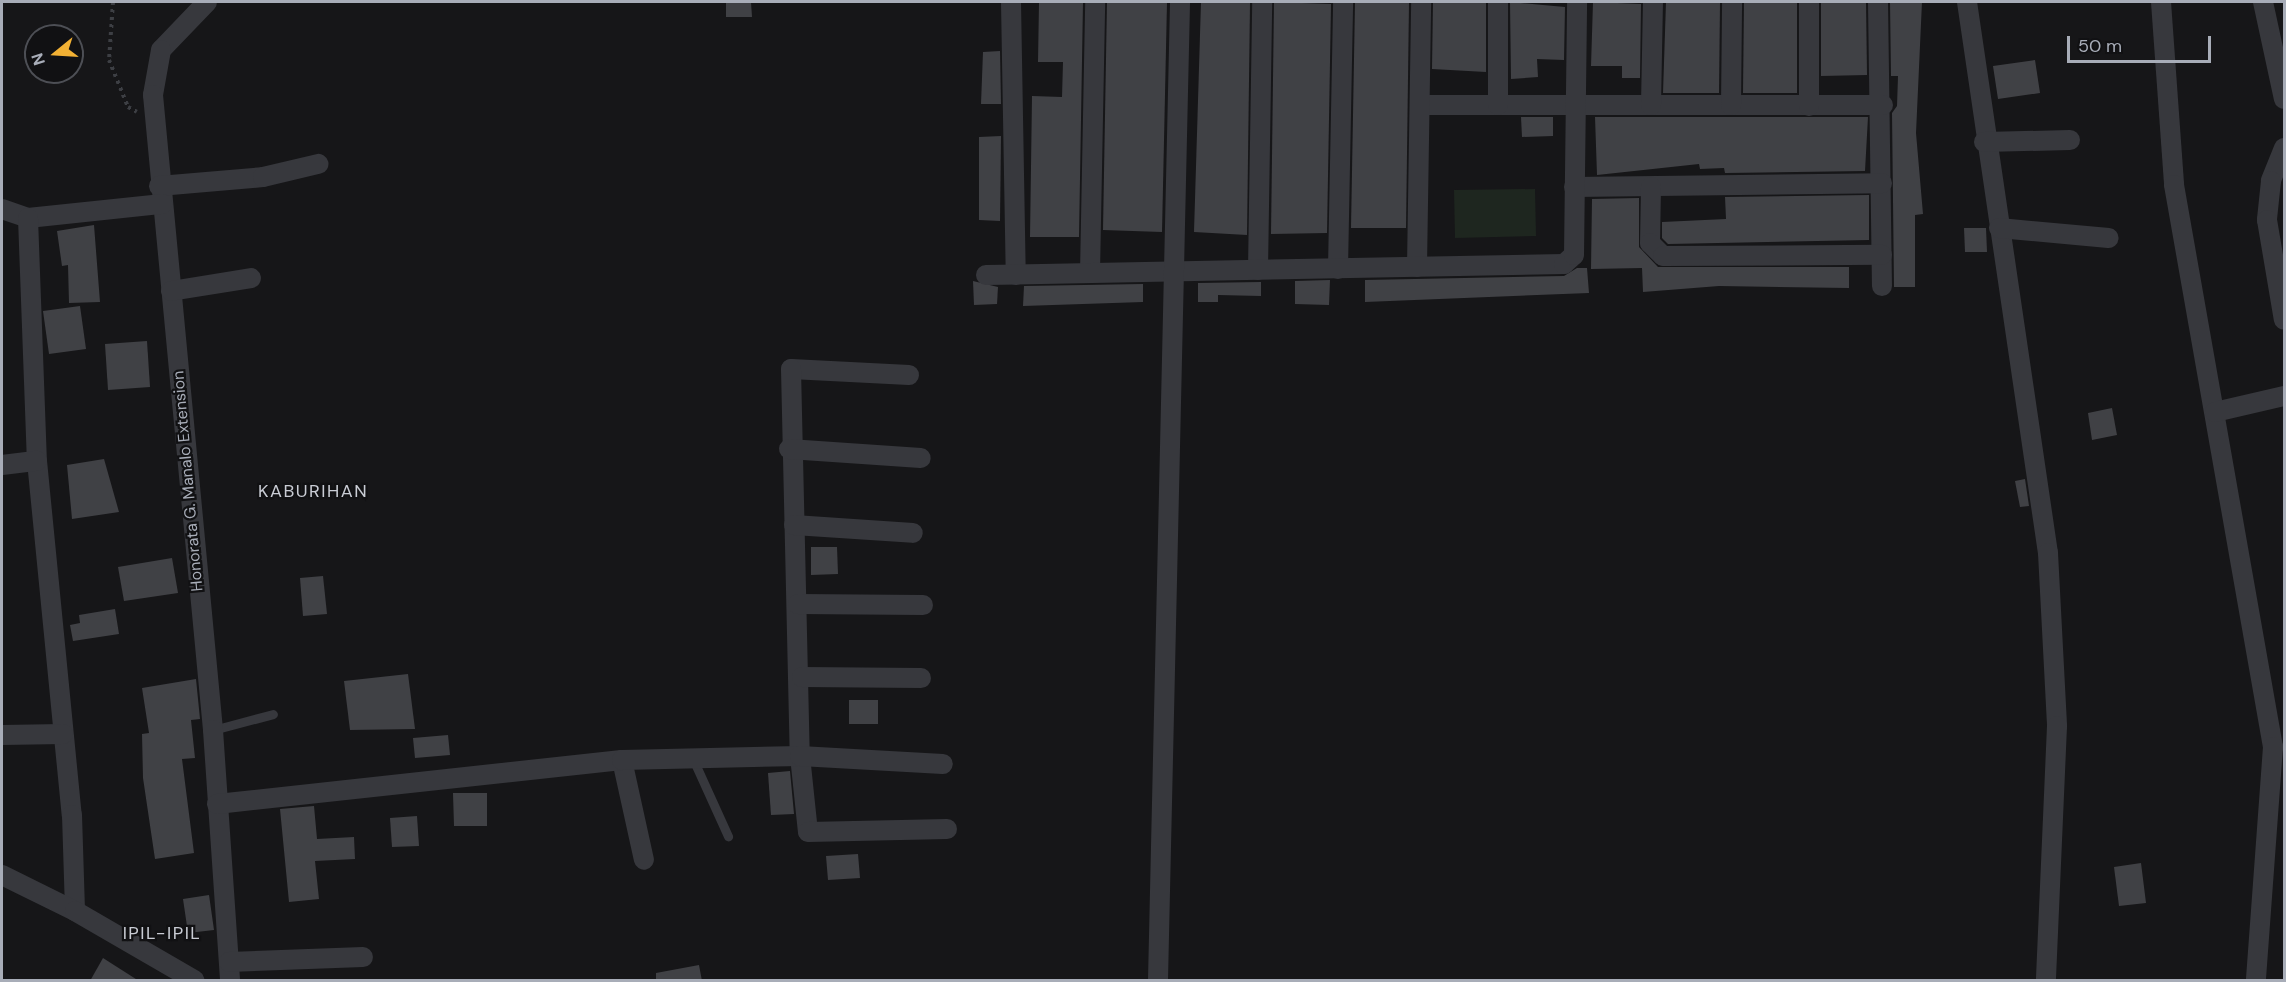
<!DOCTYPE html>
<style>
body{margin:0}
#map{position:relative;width:2286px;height:982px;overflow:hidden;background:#161618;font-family:"DM Sans",sans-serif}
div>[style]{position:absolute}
.green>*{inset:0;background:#1e261f}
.building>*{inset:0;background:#404145}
.path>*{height:4px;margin-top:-2px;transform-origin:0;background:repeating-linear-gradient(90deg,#3d3f44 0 3px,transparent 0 7.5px)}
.lane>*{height:9px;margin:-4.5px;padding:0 4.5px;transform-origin:4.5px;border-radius:4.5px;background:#37383d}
.street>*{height:20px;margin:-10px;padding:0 10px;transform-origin:10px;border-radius:10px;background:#37383d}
span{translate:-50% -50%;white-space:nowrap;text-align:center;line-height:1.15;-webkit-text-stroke:4.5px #111113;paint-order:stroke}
.street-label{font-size:16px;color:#a8adb8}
.neighbourhood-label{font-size:18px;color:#c9ccd4;letter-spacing:1.5px}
.frame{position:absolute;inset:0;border:3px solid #a8adb8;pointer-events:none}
.north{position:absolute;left:24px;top:24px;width:60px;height:60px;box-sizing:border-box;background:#111113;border:2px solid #4d4f55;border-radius:50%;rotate:252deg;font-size:16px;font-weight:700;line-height:24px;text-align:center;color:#a8adb8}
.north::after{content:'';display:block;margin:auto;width:21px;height:27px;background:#f2b134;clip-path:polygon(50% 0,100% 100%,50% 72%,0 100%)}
.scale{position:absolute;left:2067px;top:36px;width:144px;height:27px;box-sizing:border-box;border:3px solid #a8adb8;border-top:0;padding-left:8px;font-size:18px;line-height:21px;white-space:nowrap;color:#a8adb8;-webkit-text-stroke:4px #111113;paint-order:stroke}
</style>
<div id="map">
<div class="green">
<i style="clip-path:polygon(1535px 189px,1536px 236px,1455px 238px,1454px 190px)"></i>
</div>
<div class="building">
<i style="clip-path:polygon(726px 2px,751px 2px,752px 17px,726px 17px)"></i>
<i style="clip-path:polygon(1039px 2px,1083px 2px,1079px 237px,1030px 237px,1032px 96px,1062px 97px,1063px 62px,1038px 62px)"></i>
<i style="clip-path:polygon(1107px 2px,1167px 2px,1162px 232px,1103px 230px)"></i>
<i style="clip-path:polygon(1201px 2px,1250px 2px,1247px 235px,1194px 232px)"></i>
<i style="clip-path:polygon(1274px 2px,1331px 4px,1327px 233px,1271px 234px)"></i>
<i style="clip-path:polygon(1409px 2px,1406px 228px,1351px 228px,1355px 3px)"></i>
<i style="clip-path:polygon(1433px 2px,1486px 2px,1486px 72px,1432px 69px)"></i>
<i style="clip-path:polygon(1510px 2px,1565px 7px,1564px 60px,1537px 59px,1538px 77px,1511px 79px)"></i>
<i style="clip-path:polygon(1593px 2px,1641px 4px,1640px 78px,1622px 78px,1622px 66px,1591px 66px)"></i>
<i style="clip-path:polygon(1666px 2px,1720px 2px,1719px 93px,1663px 93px)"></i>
<i style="clip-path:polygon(1744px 2px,1797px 2px,1797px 93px,1743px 93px)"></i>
<i style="clip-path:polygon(1821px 2px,1866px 2px,1867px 75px,1821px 76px)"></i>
<i style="clip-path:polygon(1890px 2px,1922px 2px,1916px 133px,1923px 214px,1915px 215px,1915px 287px,1894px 287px,1892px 113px,1897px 106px,1898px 76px,1891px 76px)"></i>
<i style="clip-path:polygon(1000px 51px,1001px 104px,981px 104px,983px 52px)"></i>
<i style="clip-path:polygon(2035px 60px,2040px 93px,1998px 99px,1993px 66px)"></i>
<i style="clip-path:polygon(1521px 117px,1553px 117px,1553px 136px,1522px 137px)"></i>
<i style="clip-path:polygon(1595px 117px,1868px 117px,1865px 171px,1725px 173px,1724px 168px,1700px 169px,1699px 164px,1597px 175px)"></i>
<i style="clip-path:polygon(1001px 136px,1000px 221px,979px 220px,979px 137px)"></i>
<i style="clip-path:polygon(1869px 195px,1869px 240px,1668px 244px,1662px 238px,1662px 222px,1726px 219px,1725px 197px)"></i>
<i style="clip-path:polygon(1639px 198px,1639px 247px,1658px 267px,1849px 267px,1849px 288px,1719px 286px,1643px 292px,1642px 268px,1591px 269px,1592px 199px)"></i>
<i style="clip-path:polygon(94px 225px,100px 302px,69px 303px,68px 265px,62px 266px,57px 231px)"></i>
<i style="clip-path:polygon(1964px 228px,1986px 228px,1987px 252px,1965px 252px)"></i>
<i style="clip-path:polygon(1577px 268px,1587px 268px,1589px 293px,1365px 302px,1365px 280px,1564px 276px)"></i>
<i style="clip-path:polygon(1330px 280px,1329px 305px,1295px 304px,1295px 281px)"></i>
<i style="clip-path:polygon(973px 281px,998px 287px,997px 304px,974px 305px)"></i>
<i style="clip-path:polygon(1261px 282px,1261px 296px,1218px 295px,1218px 302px,1198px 302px,1198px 283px)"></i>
<i style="clip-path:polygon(1143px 284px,1143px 302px,1023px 306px,1024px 286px)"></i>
<i style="clip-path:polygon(80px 306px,86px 349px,49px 354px,43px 311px)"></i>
<i style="clip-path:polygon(147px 341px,150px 387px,108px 390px,105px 344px)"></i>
<i style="clip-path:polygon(2112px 408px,2117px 435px,2092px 440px,2088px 413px)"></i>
<i style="clip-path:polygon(104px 459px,119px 512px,72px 519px,67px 465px)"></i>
<i style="clip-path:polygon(2025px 479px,2029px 506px,2020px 507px,2015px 481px)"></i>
<i style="clip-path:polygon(811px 547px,837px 547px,838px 574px,811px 575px)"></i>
<i style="clip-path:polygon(172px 558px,178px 593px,124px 601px,118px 567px)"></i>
<i style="clip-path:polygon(323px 576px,327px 614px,303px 616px,300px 578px)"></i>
<i style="clip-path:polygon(115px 609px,119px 634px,73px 641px,70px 625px,80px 623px,79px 615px)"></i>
<i style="clip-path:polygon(408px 674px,415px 729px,350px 730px,344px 681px)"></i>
<i style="clip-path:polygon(196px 679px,200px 719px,191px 720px,195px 758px,182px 759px,194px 853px,155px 859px,143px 778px,142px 734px,149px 733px,142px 688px)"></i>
<i style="clip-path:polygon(849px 700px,878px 700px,878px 724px,849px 724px)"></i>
<i style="clip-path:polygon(448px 735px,450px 755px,415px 758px,413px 738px)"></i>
<i style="clip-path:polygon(790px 771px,794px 814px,771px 815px,768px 773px)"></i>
<i style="clip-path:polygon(453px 793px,487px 793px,487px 826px,454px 826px)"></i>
<i style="clip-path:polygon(314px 806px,317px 839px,354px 837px,355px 859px,315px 861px,319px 899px,289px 902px,280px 809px)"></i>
<i style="clip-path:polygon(417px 816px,419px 846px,392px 847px,390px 818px)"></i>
<i style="clip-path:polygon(858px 854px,860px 878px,828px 880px,826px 856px)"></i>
<i style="clip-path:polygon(2141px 863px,2146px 903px,2119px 906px,2114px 867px)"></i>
<i style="clip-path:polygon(209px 895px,214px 930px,188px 933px,183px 899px)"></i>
<i style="clip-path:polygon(103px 958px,139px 981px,90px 981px)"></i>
<i style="clip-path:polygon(699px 965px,702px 981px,656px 981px,656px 973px)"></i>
</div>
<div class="path">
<i style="left:113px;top:2px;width:58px;rotate:93.9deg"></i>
<i style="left:109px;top:60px;width:51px;rotate:68deg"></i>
<i style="left:128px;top:107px;width:10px;rotate:29deg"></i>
</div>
<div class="lane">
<i style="left:213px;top:730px;width:62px;rotate:-14.9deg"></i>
<i style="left:693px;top:759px;width:85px;rotate:65.6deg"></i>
</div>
<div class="street">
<i style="left:207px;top:2px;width:66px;rotate:133.8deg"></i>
<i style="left:161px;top:50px;width:46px;rotate:100.1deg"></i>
<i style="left:153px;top:95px;width:638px;rotate:84.6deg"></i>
<i style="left:213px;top:730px;width:251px;rotate:86.1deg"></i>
<i style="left:1011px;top:2px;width:273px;rotate:89deg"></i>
<i style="left:1878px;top:2px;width:284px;rotate:89.2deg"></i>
<i style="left:1967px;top:2px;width:557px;rotate:81.64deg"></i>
<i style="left:2048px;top:553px;width:173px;rotate:87deg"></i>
<i style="left:2057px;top:726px;width:254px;rotate:92.5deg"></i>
<i style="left:2161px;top:2px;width:183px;rotate:85.9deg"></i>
<i style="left:2174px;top:185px;width:571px;rotate:80.01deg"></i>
<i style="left:2273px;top:747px;width:234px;rotate:94.2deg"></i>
<i style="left:2263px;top:2px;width:99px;rotate:77.8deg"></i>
<i style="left:1421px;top:105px;width:462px"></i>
<i style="left:1498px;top:105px;width:103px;rotate:-90deg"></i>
<i style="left:1651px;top:105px;width:103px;rotate:-88.9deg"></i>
<i style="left:1731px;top:105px;width:103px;rotate:-89.4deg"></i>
<i style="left:1809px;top:106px;width:104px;rotate:-90deg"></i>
<i style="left:1984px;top:142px;width:86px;rotate:-1.3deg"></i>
<i style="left:2284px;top:148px;width:35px;rotate:112deg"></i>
<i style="left:2271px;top:181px;width:39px;rotate:96deg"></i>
<i style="left:2267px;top:220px;width:101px;rotate:80.4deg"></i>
<i style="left:159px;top:186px;width:104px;rotate:-4.9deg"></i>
<i style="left:263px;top:177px;width:57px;rotate:-13.3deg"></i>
<i style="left:1574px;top:187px;width:308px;rotate:-0.7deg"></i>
<i style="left:1651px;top:187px;width:56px;rotate:91deg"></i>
<i style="left:1650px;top:243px;width:18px;rotate:45deg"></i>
<i style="left:1663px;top:256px;width:219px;rotate:-0.3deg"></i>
<i style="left:2px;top:209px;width:28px;rotate:19deg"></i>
<i style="left:28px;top:218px;width:135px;rotate:-6deg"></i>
<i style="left:28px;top:218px;width:243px;rotate:87.9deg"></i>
<i style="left:37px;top:461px;width:356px;rotate:84.4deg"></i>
<i style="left:72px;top:815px;width:96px;rotate:88.2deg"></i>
<i style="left:1999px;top:228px;width:110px;rotate:5.2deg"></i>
<i style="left:1417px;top:267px;width:265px;rotate:-89.1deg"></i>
<i style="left:1338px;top:269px;width:267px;rotate:-88.9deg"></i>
<i style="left:1258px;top:270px;width:268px;rotate:-89.1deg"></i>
<i style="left:1090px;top:273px;width:271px;rotate:-88.9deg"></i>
<i style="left:986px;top:275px;width:578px;rotate:-1.09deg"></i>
<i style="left:1564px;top:264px;width:13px;rotate:-42deg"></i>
<i style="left:1574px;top:255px;width:253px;rotate:-89.3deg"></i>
<i style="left:171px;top:291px;width:81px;rotate:-9.2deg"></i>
<i style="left:909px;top:375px;width:118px;rotate:-177.1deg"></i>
<i style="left:791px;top:369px;width:387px;rotate:88.7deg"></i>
<i style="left:800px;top:756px;width:76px;rotate:84deg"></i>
<i style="left:808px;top:832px;width:139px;rotate:-1.2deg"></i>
<i style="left:2215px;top:412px;width:71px;rotate:-13.1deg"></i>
<i style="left:789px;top:449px;width:132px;rotate:3.9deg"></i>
<i style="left:2px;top:465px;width:35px;rotate:-7deg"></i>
<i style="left:794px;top:525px;width:119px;rotate:3.8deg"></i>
<i style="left:798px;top:604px;width:125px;rotate:0.5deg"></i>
<i style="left:802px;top:677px;width:119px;rotate:0.5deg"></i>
<i style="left:2px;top:735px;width:61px;rotate:-0.9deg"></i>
<i style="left:622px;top:760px;width:102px;rotate:77.6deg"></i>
<i style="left:217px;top:804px;width:407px;rotate:-6.2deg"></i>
<i style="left:622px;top:760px;width:178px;rotate:-1.3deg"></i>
<i style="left:800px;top:756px;width:143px;rotate:3.2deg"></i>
<i style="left:2px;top:875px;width:81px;rotate:26.3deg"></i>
<i style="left:75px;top:911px;width:138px;rotate:30.1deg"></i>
<i style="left:229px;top:962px;width:134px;rotate:-2.1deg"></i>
<i style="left:1158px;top:980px;width:978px;rotate:-88.71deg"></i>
</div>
<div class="street-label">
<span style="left:188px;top:481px;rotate:-95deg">Honorata G. Manalo Extension</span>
</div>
<div class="neighbourhood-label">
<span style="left:313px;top:491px">KABURIHAN</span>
<span style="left:162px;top:933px">IPIL-IPIL</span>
</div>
<div class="frame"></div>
<div class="north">N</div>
<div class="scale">50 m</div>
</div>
